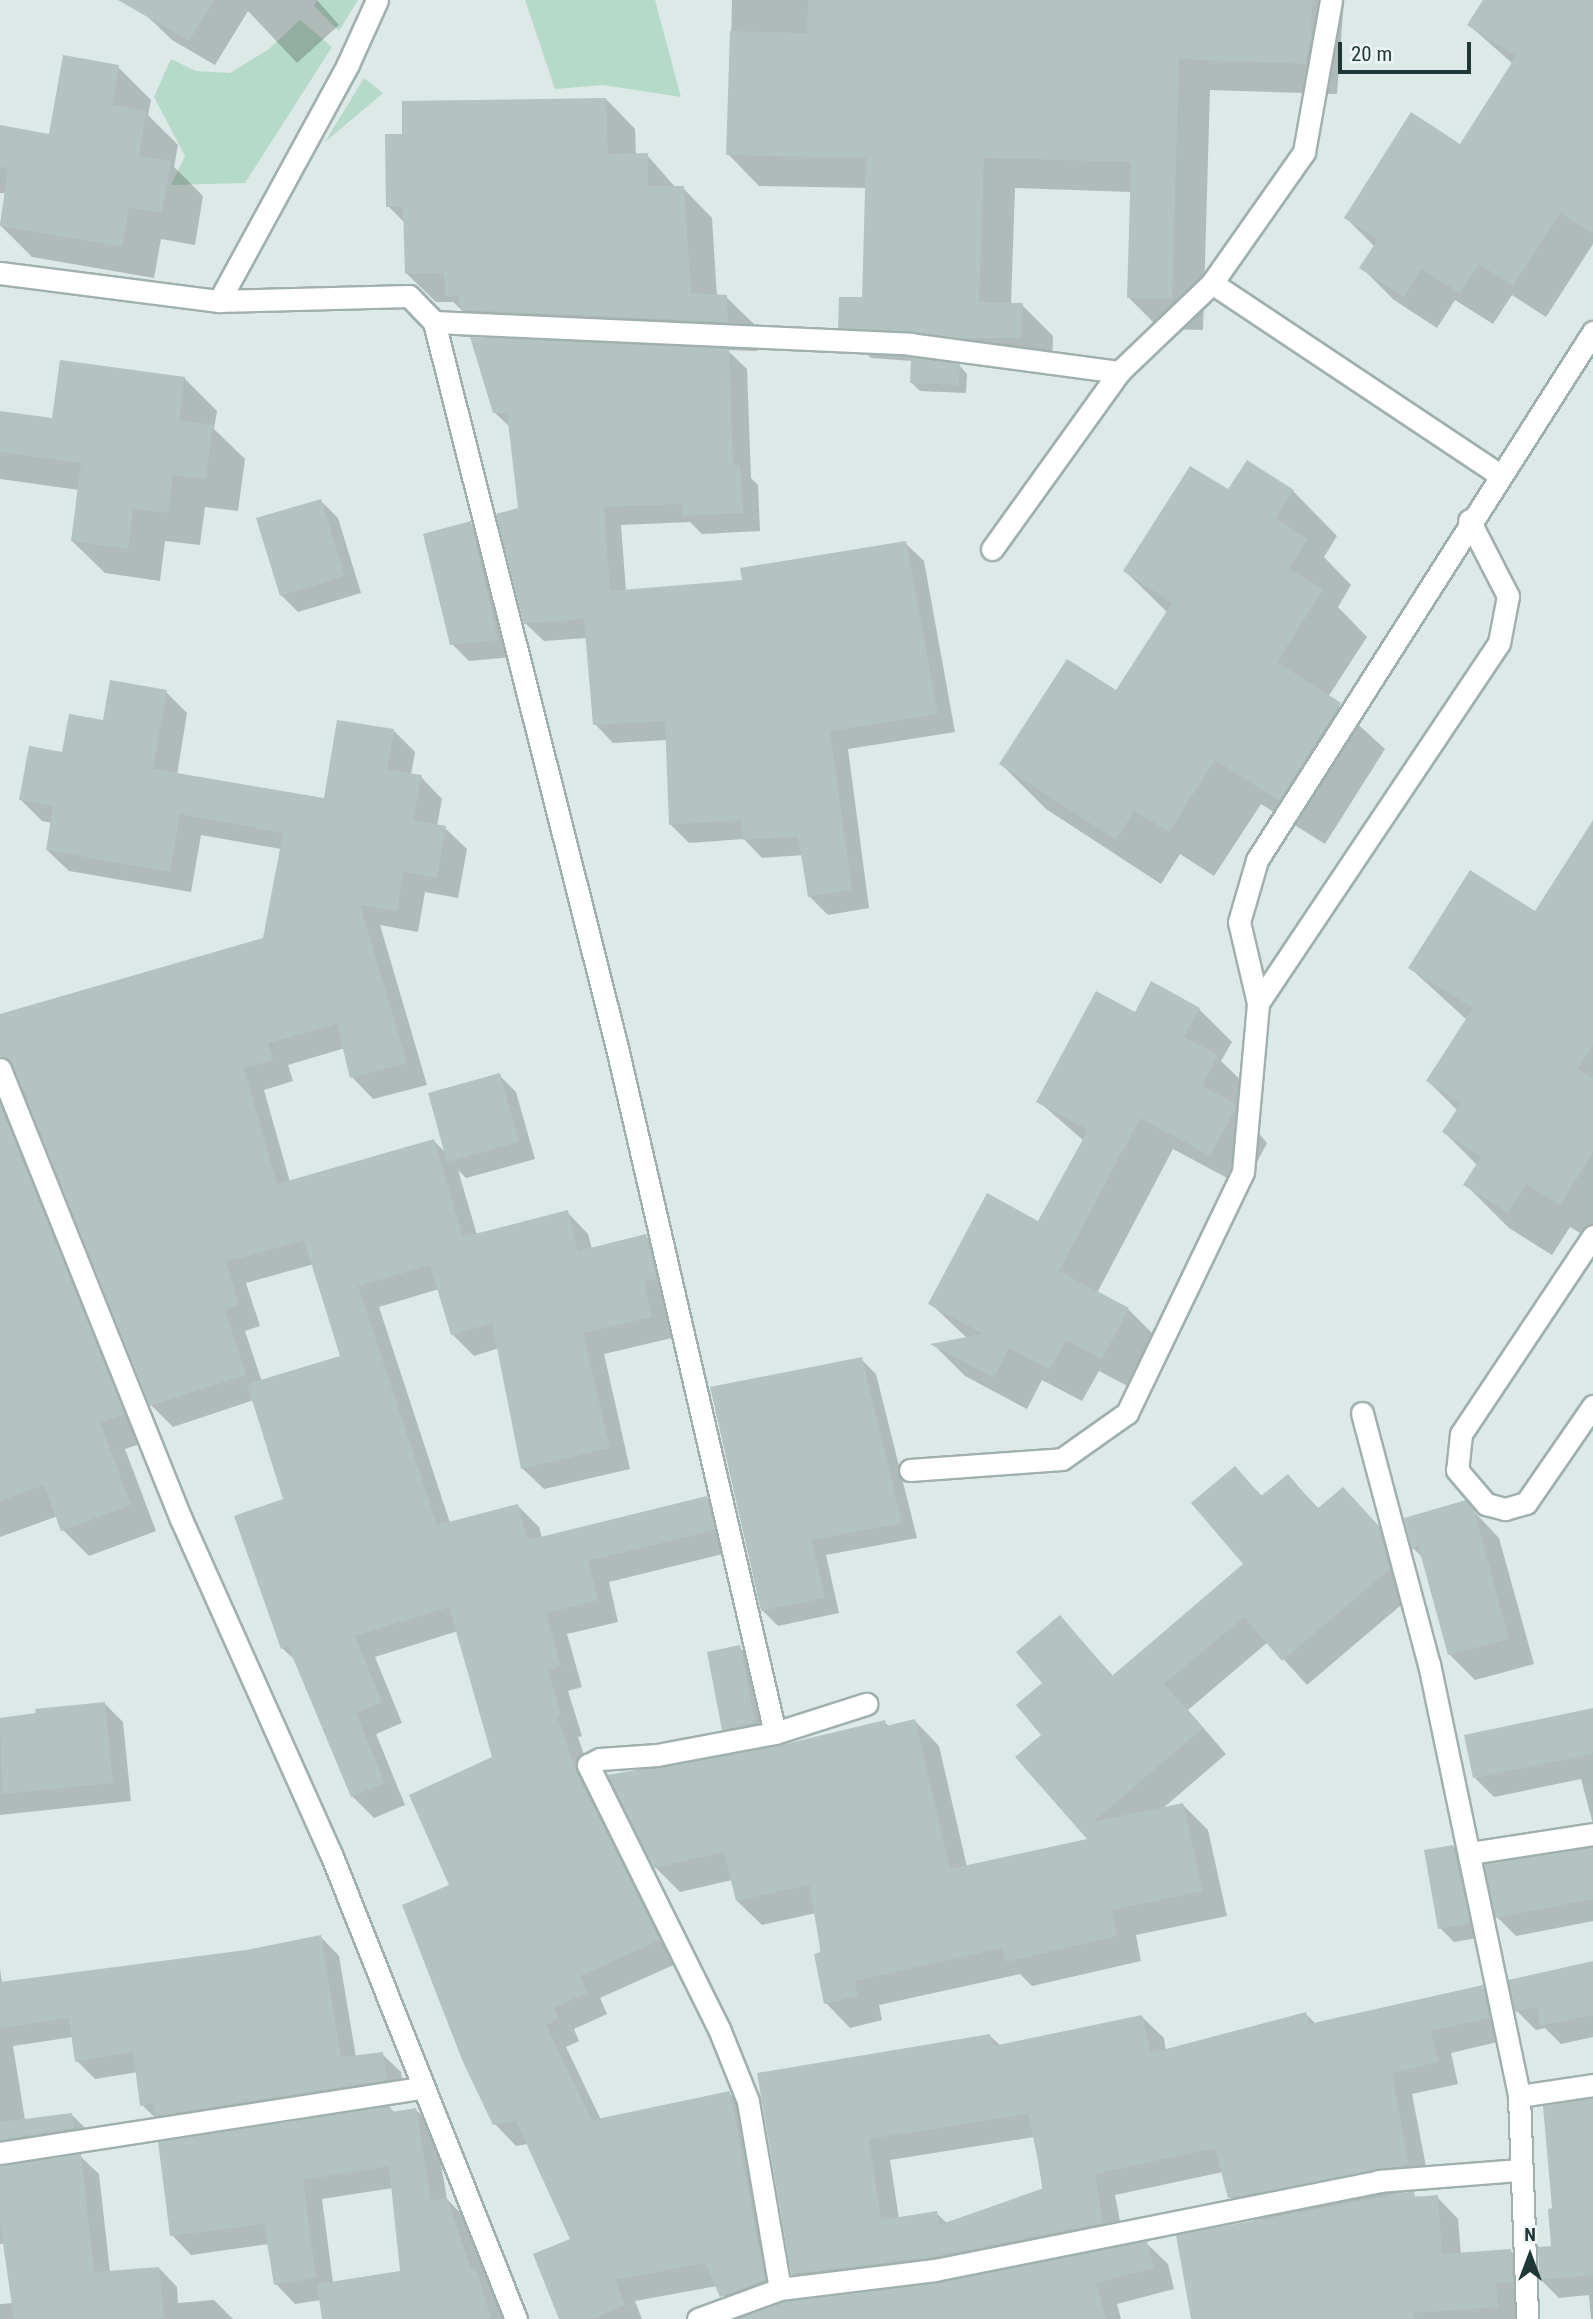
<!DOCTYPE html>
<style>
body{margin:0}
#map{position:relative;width:1593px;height:2319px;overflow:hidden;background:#dde9e7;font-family:"Roboto Condensed",sans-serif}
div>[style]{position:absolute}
.green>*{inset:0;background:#b6dac9}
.shadow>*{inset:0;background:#0003}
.building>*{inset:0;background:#b3c3c0}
.roads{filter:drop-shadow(2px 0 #a0b0af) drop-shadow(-2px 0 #a0b0af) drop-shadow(0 2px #a0b0af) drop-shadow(0 -2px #a0b0af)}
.lane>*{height:21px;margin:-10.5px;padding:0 10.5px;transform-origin:10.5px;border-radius:10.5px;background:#fff}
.street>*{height:21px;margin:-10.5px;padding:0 10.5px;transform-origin:10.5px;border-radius:10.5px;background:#fff}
span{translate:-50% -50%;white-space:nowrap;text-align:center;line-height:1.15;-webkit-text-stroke:7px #edf6f4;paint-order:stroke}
.north{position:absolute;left:1495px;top:2221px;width:70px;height:70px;-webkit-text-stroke:5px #edf6f4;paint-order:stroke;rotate:0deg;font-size:19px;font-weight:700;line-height:28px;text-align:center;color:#1f3837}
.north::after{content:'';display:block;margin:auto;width:24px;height:32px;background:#1f3837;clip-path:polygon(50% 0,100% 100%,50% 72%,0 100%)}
.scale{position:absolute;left:1338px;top:42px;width:133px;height:32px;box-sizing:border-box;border:4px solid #1f3837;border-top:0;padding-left:9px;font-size:21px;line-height:24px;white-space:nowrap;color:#1f3837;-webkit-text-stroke:5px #edf6f4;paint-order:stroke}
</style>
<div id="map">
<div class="green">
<i style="clip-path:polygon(317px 0,358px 0,339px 31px,314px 6px)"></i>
<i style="clip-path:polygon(525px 0,655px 0,681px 97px,603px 85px,555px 89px)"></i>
<i style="clip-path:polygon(300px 20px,332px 47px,245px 183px,171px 185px,185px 156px,154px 97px,171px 59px,196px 71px,230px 73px,269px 49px)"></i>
<i style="clip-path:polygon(364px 78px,383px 93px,325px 142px)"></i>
</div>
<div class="shadow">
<i style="clip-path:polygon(147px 0,317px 0,339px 25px,297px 63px,248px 11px,215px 65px,172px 40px,146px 15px)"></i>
<i style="clip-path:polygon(732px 0,1344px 0,1337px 94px,1210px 90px,1203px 330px,1160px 329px,1128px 297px,1131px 192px,1015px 188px,1011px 304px,1022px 305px,1053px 336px,1052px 369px,957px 363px,967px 374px,966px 393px,920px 391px,912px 383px,913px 361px,871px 358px,840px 327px,864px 299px,867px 188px,759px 186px,728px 154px)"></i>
<i style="clip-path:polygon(1485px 0,1593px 0,1593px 244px,1546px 317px,1512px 295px,1493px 324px,1455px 300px,1437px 328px,1394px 300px,1362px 268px,1375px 247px,1346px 218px,1461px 146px,1513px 64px,1469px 25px)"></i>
<i style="clip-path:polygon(118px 67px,151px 100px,148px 115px,178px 145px,174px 167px,203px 196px,195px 245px,161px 239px,154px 278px,32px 257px,0 225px,5px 193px,0 193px,0 127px,50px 136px)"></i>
<i style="clip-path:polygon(606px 99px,635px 129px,636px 155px,647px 155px,676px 188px,683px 188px,712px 218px,717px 296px,726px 297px,756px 326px,757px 351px,727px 350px,747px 369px,751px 478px,758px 485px,760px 531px,702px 534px,690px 522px,621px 525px,626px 591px,744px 582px,905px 543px,924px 561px,955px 732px,848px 749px,869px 908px,828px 915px,810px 897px,803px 855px,762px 858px,744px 839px,689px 843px,671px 825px,667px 740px,613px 743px,595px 724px,587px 638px,544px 641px,525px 623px,520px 510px,511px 428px,494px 412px,494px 340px,453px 302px,436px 302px,406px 273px,406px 224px,388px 206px,404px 136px)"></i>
<i style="clip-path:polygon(184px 378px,217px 411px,214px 429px,245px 459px,238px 511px,205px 507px,200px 545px,165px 541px,160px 581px,105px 573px,72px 541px,79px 490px,0 479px,0 412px,54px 420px)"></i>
<i style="clip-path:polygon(1229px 491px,1293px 491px,1337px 536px,1324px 557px,1351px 585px,1338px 607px,1367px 637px,1328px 697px,1385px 749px,1325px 844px,1261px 804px,1214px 876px,1180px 854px,1161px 884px,1046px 809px,1001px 764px,1117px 693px,1168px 613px,1125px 571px)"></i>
<i style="clip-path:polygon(321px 501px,338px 518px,361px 593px,298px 612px,281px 595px)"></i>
<i style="clip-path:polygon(470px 523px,487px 540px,514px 657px,469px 661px,452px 644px)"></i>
<i style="clip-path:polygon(evenodd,166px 692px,187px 713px,177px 775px,325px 800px,394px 731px,415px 752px,411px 775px,421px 777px,442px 799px,437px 826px,445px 828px,467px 849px,458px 898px,425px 892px,418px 932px,380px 925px,427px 1085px,373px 1099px,352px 1077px,345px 1048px,288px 1065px,293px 1081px,264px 1090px,290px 1182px,434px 1141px,447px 1154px,499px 1075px,516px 1092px,535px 1159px,466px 1178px,458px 1170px,477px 1235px,567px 1212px,588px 1234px,592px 1249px,646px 1236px,667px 1257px,677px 1301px,665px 1304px,672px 1338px,604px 1354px,630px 1469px,544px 1489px,522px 1468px,499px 1348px,474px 1356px,452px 1334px,439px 1289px,379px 1307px,450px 1523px,518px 1506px,539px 1527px,542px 1538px,706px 1498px,728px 1519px,735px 1551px,609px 1582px,618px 1622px,567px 1634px,582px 1687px,568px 1691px,582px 1736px,578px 1737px,597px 1794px,680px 1962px,600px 1998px,607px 2014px,574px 2029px,579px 2041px,566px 2047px,601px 2120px,729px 2093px,751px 2115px,786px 2303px,958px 2280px,814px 2295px,792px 2274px,759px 2074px,990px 2036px,1001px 2046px,1142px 2017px,1164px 2038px,1166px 2051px,1306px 2014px,1316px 2024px,1482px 1987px,1504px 2009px,1510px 2039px,1451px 2053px,1458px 2084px,1412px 2094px,1430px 2187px,1388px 2196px,1437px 2197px,1458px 2219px,1461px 2255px,1511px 2251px,1532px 2272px,1518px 2319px,1192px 2319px,1254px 2221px,1230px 2197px,1223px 2172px,1115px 2195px,1125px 2247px,1146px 2243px,1168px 2264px,1174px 2289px,1117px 2304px,1121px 2319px,740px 2319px,717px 2286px,635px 2301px,642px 2319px,561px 2319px,573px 2240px,528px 2144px,516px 2146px,495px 2124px,451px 1886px,495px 1758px,458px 1631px,375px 1657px,402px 1723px,376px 1734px,405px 1805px,374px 1818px,352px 1796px,297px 1662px,282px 1648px,285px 1500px,254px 1400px,173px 1427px,151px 1405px,265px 939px,281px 849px,201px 835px,191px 892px,69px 871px,47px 850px,52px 823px,42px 821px,21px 800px,63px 754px,105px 722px,166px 692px,314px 1264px,342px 1357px,262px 1382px,245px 1331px,260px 1326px,246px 1283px,314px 1264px,166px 692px,1034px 2137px,1043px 2191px,948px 2224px,936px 2213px,899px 2219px,890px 2160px,1034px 2137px)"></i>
<i style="clip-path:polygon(1593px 848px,1593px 1241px,1570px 1227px,1552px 1255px,1509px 1228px,1465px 1184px,1477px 1165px,1444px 1132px,1458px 1111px,1428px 1081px,1467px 1020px,1410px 968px,1535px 914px)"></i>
<i style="clip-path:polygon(1199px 1009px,1232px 1042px,1221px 1061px,1250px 1089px,1239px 1110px,1267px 1143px,1244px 1187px,1173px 1149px,1097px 1293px,1128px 1309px,1161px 1342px,1135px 1390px,1099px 1371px,1082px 1401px,1042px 1380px,1027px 1409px,965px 1376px,934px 1345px,968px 1339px,930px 1303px,1039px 1223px,1084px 1141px,1038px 1101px,1136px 1014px)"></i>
<i style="clip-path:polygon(0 1078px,150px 1441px,125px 1449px,156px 1531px,89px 1556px,63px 1530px,58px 1516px,0 1537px)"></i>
<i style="clip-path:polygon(861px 1359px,876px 1374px,917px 1538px,826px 1555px,839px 1613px,778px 1626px,762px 1610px)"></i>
<i style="clip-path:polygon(1235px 1468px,1263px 1497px,1288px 1476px,1319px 1509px,1367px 1514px,1402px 1551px,1414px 1594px,1307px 1685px,1268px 1642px,1188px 1710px,1226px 1754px,1161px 1810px,1183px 1805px,1208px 1830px,1227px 1916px,1136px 1935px,1141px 1961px,1032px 1986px,1020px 1974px,879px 2005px,882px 2020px,850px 2028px,826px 2003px,816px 1913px,762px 1925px,737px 1901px,732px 1880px,680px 1892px,655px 1867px,778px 1748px,884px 1722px,890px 1727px,915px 1721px,939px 1746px,967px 1867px,1090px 1840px,1043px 1735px,1045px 1684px,1060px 1617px,1114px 1677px,1246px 1564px)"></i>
<i style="clip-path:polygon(1465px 1502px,1499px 1538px,1534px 1664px,1475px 1680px,1450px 1655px,1424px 1559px,1414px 1549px,1406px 1519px)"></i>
<i style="clip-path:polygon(739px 1647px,756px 1664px,771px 1740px,740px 1746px,723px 1729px)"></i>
<i style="clip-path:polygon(105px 1704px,123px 1722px,131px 1801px,0 1815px,0 1718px)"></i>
<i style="clip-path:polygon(1593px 1709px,1593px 1824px,1581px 1779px,1494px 1797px,1475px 1778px)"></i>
<i style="clip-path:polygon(1453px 1846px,1467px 1861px,1483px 1937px,1454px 1942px,1440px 1928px)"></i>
<i style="clip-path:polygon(1593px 1849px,1593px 1921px,1516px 1936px,1497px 1917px)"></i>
<i style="clip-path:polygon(321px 1937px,339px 1956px,356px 2057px,382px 2054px,401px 2072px,404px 2098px,161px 2123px,142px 2105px,138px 2072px,95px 2079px,77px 2061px,73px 2037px,13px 2046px,25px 2120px,72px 2115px,90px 2133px,16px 2158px,5px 2167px,80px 2156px,99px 2174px,110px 2272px,159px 2268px,177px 2287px,178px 2303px,214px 2300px,233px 2319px,0 2319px,0 2304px,14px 2303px,7px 2243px,0 2244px,0 1968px,2px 1984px,247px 1952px)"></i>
<i style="clip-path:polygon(1593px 1963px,1593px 2037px,1561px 2044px,1545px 2028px,1536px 2030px,1517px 2011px)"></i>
<i style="clip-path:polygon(1593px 2102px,1593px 2319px,1591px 2319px,1589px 2295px,1559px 2298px,1540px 2279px,1553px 2248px,1554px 2210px)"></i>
<i style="clip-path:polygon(evenodd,390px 2108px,395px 2113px,416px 2110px,435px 2129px,447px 2199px,466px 2219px,504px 2319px,324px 2319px,321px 2300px,295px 2304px,276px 2284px,269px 2244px,191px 2255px,172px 2235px,390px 2108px,393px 2188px,402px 2273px,333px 2283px,322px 2199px,393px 2188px)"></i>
</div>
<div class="building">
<i style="clip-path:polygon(118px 0,214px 0,189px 41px)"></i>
<i style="clip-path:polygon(808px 0,1312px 0,1311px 37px,1306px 64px,1179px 59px,1172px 299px,1127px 298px,1131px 162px,984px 158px,979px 302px,1023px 303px,1021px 338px,961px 338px,838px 328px,839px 297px,862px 297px,866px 158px,726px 155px,730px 31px,807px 33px)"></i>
<i style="clip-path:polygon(1483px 0,1593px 0,1593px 234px,1560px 213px,1513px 286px,1479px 264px,1460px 293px,1421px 269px,1404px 297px,1359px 268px,1378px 239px,1344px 218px,1411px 112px,1460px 144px,1516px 56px,1467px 25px)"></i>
<i style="clip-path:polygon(63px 55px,119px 65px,112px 105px,146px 111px,139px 156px,171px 161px,162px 213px,129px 207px,122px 247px,0 226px,8px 168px,0 167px,0 125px,49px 134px)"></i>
<i style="clip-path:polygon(606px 98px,608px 154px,648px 153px,648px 186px,684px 186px,691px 293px,727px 295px,728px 322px,462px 310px,458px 296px,445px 297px,444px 273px,405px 274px,403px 207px,386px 207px,385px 134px,402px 134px,402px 101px)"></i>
<i style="clip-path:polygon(470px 337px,729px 349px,733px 465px,740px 465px,743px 513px,682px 516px,682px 504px,604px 507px,610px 591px,742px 580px,740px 568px,906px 541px,938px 714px,830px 731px,852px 890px,808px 897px,798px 837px,743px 840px,741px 820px,669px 825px,665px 721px,593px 725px,584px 619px,524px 624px,496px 514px,518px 508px,507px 413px,493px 413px)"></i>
<i style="clip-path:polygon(911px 357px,960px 364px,959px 385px,910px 383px)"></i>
<i style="clip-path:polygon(60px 360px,185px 377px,179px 420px,213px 425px,206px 479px,173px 475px,168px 513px,133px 509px,128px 549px,71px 541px,81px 463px,0 452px,0 411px,52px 418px)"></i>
<i style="clip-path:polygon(1247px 460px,1294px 490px,1275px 518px,1308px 539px,1289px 568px,1323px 590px,1277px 662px,1341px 703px,1279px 801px,1215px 760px,1169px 832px,1134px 811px,1116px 840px,999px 764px,1067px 659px,1116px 690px,1172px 603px,1123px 571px,1190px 466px,1228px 489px)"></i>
<i style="clip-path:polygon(321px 499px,345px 576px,280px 596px,256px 518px)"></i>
<i style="clip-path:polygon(471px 521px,498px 640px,450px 645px,423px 534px)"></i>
<i style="clip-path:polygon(110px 680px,167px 690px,153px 769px,324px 798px,337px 720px,394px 729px,387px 770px,422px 775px,413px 820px,446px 826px,437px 878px,403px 872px,397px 911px,360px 905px,407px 1063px,350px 1078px,337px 1024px,268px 1043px,273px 1060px,244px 1068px,277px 1184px,434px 1139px,463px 1237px,568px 1210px,578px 1251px,646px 1234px,657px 1279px,644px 1282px,652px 1317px,583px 1333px,610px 1448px,521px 1469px,492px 1323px,451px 1335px,430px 1265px,358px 1286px,437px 1525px,518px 1504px,528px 1540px,707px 1496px,715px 1530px,588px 1561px,598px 1600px,546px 1613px,561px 1666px,548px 1670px,561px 1715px,557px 1716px,576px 1771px,660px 1940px,580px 1976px,587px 1993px,554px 2008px,559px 2019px,546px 2025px,592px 2120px,730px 2091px,765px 2280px,720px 2297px,705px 2263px,615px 2280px,625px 2305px,592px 2319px,559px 2319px,533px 2254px,570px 2239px,516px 2121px,493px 2125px,463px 2062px,402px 1905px,449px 1885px,409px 1795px,492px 1757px,449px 1607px,355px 1636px,382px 1702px,356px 1713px,385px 1783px,351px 1797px,288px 1646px,281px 1649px,234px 1516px,283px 1499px,247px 1384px,340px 1356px,304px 1240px,226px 1262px,239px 1305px,225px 1310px,246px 1375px,150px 1406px,12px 1064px,0 1056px,0 1014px,263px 938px,283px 833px,180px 814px,170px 872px,46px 850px,53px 806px,19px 800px,29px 746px,62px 752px,69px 714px,103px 720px)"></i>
<i style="clip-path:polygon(1593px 820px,1593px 1045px,1578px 1069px,1593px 1078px,1593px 1153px,1560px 1205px,1526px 1184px,1508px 1213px,1463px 1185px,1481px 1157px,1442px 1132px,1461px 1103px,1426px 1081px,1473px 1008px,1408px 968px,1470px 870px,1535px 911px)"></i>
<i style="clip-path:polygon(1151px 981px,1200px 1008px,1184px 1037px,1218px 1055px,1202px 1086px,1236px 1104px,1235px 1110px,1210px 1156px,1140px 1118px,1059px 1271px,1129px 1308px,1102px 1359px,1066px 1340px,1049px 1370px,1009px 1348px,994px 1378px,930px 1344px,983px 1334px,928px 1304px,987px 1193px,1038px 1221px,1088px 1130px,1036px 1102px,1096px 991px,1135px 1012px)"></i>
<i style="clip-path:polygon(500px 1073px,519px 1142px,447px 1162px,428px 1093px)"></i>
<i style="clip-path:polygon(0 1104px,125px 1414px,100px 1422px,131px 1505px,61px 1531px,44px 1485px,0 1501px)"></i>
<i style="clip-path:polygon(862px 1357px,902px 1523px,812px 1540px,825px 1598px,761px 1611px,710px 1387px)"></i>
<i style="clip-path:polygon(1235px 1466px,1261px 1496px,1288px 1474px,1317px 1509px,1343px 1487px,1378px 1525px,1390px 1569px,1282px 1661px,1244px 1617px,1164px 1684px,1203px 1728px,1093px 1822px,1183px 1803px,1203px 1891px,1112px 1910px,1117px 1936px,1006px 1962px,1002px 1948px,855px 1981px,858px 1996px,824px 2004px,814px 1954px,821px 1952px,809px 1885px,736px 1901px,724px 1852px,654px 1868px,607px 1775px,777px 1746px,885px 1720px,886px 1726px,915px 1719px,950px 1869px,1087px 1839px,1015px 1757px,1041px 1735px,1016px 1705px,1042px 1683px,1016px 1652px,1060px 1615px,1112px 1676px,1243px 1564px,1191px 1503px)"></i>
<i style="clip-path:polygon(1466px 1500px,1474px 1510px,1509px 1639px,1448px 1655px,1418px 1545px,1412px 1550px,1404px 1518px)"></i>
<i style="clip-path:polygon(740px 1645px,755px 1723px,722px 1730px,707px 1652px)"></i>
<i style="clip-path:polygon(105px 1702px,113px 1783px,2px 1794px,0 1718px,36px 1714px,35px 1709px)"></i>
<i style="clip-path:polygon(1593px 1708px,1593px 1754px,1473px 1778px,1464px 1735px)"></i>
<i style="clip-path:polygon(1453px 1845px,1470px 1923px,1438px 1929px,1424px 1850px)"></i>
<i style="clip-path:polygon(1593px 1847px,1593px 1899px,1495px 1918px,1484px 1864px)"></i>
<i style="clip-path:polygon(321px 1935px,341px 2057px,383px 2052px,387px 2080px,155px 2116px,153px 2104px,140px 2106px,133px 2052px,75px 2062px,69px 2018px,0 2028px,0 1982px,246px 1950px)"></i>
<i style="clip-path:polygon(1593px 1961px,1593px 2015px,1540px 2026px,1537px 2007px,1515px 2012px,1508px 1980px)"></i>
<i style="clip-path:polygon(evenodd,1483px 1985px,1489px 2018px,1431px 2031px,1438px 2062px,1392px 2073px,1409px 2165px,1228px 2198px,1215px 2148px,1095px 2174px,1103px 2223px,933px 2257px,791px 2274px,757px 2073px,990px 2034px,993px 2046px,1142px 2015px,1151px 2053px,1306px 2012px,1309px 2024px,1483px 1985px,1028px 2114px,1044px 2188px,939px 2225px,937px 2211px,881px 2220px,869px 2139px,1028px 2114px)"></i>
<i style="clip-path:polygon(1593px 2098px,1593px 2275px,1539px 2280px,1538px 2247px,1551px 2246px,1548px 2209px,1552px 2208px,1543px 2106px)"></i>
<i style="clip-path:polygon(390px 2106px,391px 2112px,416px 2108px,431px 2201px,447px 2198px,471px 2270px,476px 2268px,491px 2319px,322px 2319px,317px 2284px,400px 2271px,389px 2166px,303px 2180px,316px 2278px,274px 2285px,264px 2224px,170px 2236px,158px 2142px)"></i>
<i style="clip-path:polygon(72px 2113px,74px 2128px,0 2140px,0 2122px)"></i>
<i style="clip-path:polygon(81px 2154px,94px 2272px,159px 2267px,164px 2319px,14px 2319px,0 2223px,0 2166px)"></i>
<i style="clip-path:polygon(1414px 2191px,1415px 2197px,1438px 2195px,1442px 2254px,1511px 2249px,1513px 2282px,1496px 2283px,1498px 2307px,1414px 2313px,1414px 2319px,1191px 2319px,1176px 2235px)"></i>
<i style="clip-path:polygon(1147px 2241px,1154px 2268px,1096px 2283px,1106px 2319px,736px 2319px,783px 2302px,938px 2283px)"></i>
</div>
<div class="roads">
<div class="lane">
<i style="left:0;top:273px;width:221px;rotate:7.3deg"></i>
<i style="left:219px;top:301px;width:190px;rotate:-1.5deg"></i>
<i style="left:409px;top:296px;width:36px;rotate:46deg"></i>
<i style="left:434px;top:322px;width:477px;rotate:2.6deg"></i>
<i style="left:910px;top:344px;width:211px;rotate:7.6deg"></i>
<i style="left:1212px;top:283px;width:346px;rotate:33.7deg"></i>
<i style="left:219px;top:301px;width:270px;rotate:-61.4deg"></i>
<i style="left:348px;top:64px;width:70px;rotate:-65.6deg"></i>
<i style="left:992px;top:549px;width:218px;rotate:-54.3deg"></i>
<i style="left:1119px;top:372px;width:129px;rotate:-43.7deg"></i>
<i style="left:1212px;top:283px;width:160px;rotate:-54.9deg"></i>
<i style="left:1304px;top:152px;width:154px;rotate:-79.9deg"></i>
<i style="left:1258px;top:1003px;width:433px;rotate:-56.2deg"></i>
<i style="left:1499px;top:643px;width:48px;rotate:-79.2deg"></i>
<i style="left:1508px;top:596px;width:85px;rotate:-117.2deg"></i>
<i style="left:1593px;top:1236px;width:238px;rotate:123.7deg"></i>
<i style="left:1461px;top:1434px;width:36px;rotate:96deg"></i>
<i style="left:1457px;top:1470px;width:45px;rotate:49.5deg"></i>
<i style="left:1486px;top:1504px;width:20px;rotate:15deg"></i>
<i style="left:1505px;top:1509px;width:22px;rotate:-16deg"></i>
<i style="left:1526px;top:1503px;width:118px;rotate:-55.4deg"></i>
<i style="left:910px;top:1470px;width:152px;rotate:-4.1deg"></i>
<i style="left:1062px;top:1459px;width:80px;rotate:-35.3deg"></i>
<i style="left:1127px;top:1413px;width:267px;rotate:-64.3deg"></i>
<i style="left:1243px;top:1172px;width:170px;rotate:-84.9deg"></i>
<i style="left:1258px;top:1003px;width:83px;rotate:-103.2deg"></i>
<i style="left:1239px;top:922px;width:65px;rotate:-73.8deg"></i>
<i style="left:1257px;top:860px;width:626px;rotate:-57.53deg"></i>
</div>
<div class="street">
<i style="left:434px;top:322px;width:753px;rotate:75.85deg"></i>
<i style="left:618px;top:1052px;width:699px;rotate:77.02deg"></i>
<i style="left:0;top:1069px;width:485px;rotate:68.1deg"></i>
<i style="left:181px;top:1519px;width:367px;rotate:65.9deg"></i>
<i style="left:331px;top:1854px;width:500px;rotate:68.3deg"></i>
<i style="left:1362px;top:1413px;width:260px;rotate:75.1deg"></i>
<i style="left:1429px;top:1664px;width:441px;rotate:78.2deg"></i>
<i style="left:1519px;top:2096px;width:223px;rotate:87.9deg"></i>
<i style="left:1470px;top:1853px;width:124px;rotate:-8.8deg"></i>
<i style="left:1519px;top:2096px;width:75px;rotate:-8.5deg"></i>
<i style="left:0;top:2153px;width:427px;rotate:-8.8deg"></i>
<i style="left:780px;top:2289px;width:191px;rotate:-99.7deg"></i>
<i style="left:748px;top:2101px;width:78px;rotate:-111.9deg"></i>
<i style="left:719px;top:2029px;width:295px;rotate:-116.4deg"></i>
<i style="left:588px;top:1765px;width:13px;rotate:-27deg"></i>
<i style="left:600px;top:1759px;width:57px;rotate:-4deg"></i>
<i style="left:657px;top:1755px;width:120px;rotate:-10.6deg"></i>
<i style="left:775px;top:1733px;width:96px;rotate:-17.7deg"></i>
<i style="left:698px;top:2319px;width:87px;rotate:-20.1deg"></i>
<i style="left:780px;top:2289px;width:156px;rotate:-7deg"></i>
<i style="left:935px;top:2270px;width:453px;rotate:-11.3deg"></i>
<i style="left:1379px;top:2181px;width:141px;rotate:-4.5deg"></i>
</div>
</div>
<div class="north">N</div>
<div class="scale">20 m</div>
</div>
